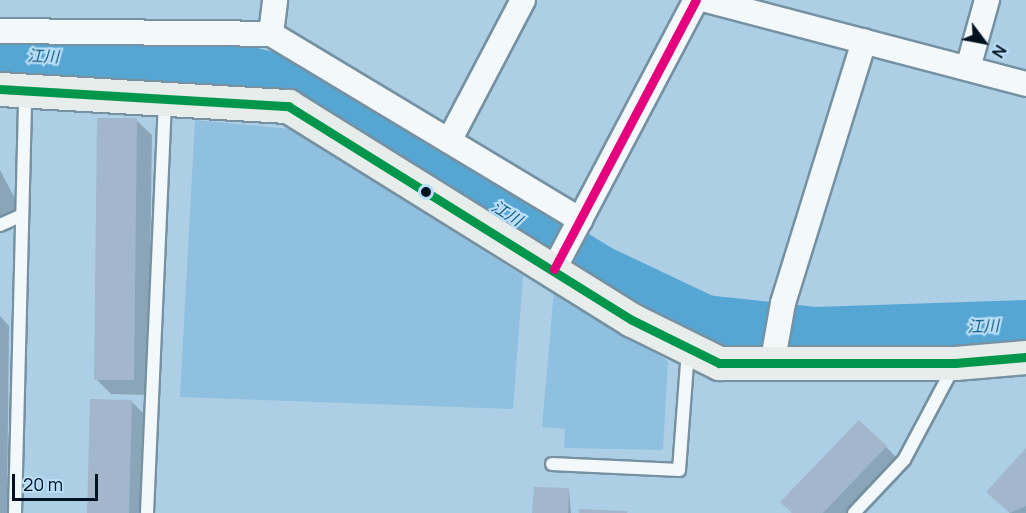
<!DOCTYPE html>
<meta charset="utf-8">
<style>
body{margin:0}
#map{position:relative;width:1026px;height:513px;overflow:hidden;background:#adcfe5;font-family:Manrope,"Noto Sans JP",sans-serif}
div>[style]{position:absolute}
.green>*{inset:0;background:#8fc0e0}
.shadow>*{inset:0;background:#0003}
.river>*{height:51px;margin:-25.5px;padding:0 25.5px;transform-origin:25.5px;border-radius:25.5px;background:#56a6d4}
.building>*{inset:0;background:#a2b7cb}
.roads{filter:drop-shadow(2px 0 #7591a2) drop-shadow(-2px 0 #7591a2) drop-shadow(0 2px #7591a2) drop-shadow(0 -2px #7591a2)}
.lane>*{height:12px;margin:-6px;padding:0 6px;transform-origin:6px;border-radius:6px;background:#f3f8fb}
.street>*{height:24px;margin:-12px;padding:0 12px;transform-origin:12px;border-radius:12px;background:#f3f8fb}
.secondary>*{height:33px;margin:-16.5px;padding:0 16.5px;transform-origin:16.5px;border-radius:16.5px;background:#e7edea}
.bus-1>*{height:9px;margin:-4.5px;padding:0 4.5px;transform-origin:4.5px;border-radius:4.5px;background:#00974c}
.bus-2>*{height:9px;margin:-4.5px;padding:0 4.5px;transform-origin:4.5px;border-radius:4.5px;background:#e5007d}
.dots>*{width:16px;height:16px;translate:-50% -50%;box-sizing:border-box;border:3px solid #b9def7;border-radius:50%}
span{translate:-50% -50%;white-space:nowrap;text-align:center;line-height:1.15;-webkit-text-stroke:4.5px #b9def7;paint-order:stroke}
.water-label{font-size:16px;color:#135b81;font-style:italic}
.north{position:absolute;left:954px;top:12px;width:60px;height:60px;-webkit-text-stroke:4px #b9def7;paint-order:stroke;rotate:122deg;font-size:16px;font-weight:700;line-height:24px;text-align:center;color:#001220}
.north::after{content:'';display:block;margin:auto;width:21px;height:27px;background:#001220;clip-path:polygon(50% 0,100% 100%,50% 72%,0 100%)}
.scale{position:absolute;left:12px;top:474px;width:86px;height:27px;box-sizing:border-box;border:3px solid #001220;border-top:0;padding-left:8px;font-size:18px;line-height:21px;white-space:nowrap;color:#001220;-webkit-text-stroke:4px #b9def7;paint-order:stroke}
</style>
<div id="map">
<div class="green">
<i style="clip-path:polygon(195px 120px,291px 129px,523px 276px,513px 409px,180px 397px)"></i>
<i style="clip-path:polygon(554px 291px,668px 361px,663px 450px,564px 448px,565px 429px,542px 427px)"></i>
</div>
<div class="shadow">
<i style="clip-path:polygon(136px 120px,152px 135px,148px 395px,111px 394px,96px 379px)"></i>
<i style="clip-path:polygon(0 170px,21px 210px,0 220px)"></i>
<i style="clip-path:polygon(0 316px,9px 326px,7px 513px,0 513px)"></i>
<i style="clip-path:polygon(132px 402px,147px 417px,144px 513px,88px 513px)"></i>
<i style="clip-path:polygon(886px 447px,901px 462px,852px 513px,794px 513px)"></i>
<i style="clip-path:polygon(1026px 451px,1026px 513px,1010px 513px,988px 492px)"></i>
<i style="clip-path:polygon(569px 490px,571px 513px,534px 513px)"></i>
</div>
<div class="river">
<i style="left:0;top:55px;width:211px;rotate:1.9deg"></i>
<i style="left:211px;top:62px;width:86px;rotate:14.2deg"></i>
<i style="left:294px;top:83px;width:358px;rotate:31.5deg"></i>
<i style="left:599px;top:270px;width:117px;rotate:25.3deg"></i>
<i style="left:705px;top:320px;width:111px;rotate:6.2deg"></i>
<i style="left:815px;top:332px;width:211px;rotate:-1.9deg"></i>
</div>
<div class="building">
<i style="clip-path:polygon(97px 118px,137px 118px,134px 380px,94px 380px)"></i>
<i style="clip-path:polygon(90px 399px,132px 400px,129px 513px,87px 513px)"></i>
<i style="clip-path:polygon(859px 420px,887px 446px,823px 513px,792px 513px,780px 502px)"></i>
<i style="clip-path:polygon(1026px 448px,1026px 506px,1010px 513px,986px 492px)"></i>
<i style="clip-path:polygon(534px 487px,569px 488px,568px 513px,532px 513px)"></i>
<i style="clip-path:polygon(579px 509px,627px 511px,627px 513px,579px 513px)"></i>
</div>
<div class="roads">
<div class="lane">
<i style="left:0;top:225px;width:24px;rotate:-24deg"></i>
<i style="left:552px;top:464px;width:127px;rotate:2.7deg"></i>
<i style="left:679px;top:470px;width:119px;rotate:-85.7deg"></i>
<i style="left:15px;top:513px;width:421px;rotate:-88.6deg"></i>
<i style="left:147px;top:513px;width:413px;rotate:-87.5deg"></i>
<i style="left:854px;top:513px;width:73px;rotate:-46.7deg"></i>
<i style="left:904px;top:460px;width:106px;rotate:-62deg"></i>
</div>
<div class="street">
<i style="left:706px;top:0;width:331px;rotate:14.7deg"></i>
<i style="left:0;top:31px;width:271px;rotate:0.6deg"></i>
<i style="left:271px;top:34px;width:361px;rotate:31deg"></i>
<i style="left:271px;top:34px;width:34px;rotate:-83deg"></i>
<i style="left:968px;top:68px;width:71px;rotate:-74.4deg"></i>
<i style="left:449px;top:141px;width:159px;rotate:-62.3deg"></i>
<i style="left:554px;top:269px;width:304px;rotate:-62.2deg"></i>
<i style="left:772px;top:365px;width:63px;rotate:-79.9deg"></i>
<i style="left:783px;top:303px;width:274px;rotate:-72.8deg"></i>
</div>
<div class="secondary">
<i style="left:0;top:89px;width:289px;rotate:3.4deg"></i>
<i style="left:288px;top:106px;width:405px;rotate:31.9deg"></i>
<i style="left:632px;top:320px;width:97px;rotate:26.3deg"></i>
<i style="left:719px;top:363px;width:236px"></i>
<i style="left:955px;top:363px;width:71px;rotate:-4.8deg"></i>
</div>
</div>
<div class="bus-1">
<i style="left:0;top:89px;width:289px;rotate:3.4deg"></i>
<i style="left:288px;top:106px;width:405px;rotate:31.9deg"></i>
<i style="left:632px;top:320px;width:97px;rotate:26.3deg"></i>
<i style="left:719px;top:363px;width:236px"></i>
<i style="left:955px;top:363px;width:71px;rotate:-4.8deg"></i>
</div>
<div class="bus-2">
<i style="left:554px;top:269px;width:304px;rotate:-62.2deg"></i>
</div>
<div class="dots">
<i style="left:426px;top:192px;background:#001220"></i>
</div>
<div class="water-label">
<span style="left:43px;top:56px;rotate:2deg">江川</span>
<span style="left:507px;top:213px;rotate:32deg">江川</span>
<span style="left:983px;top:326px;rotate:-2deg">江川</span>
</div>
<div class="north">N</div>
<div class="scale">20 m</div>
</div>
